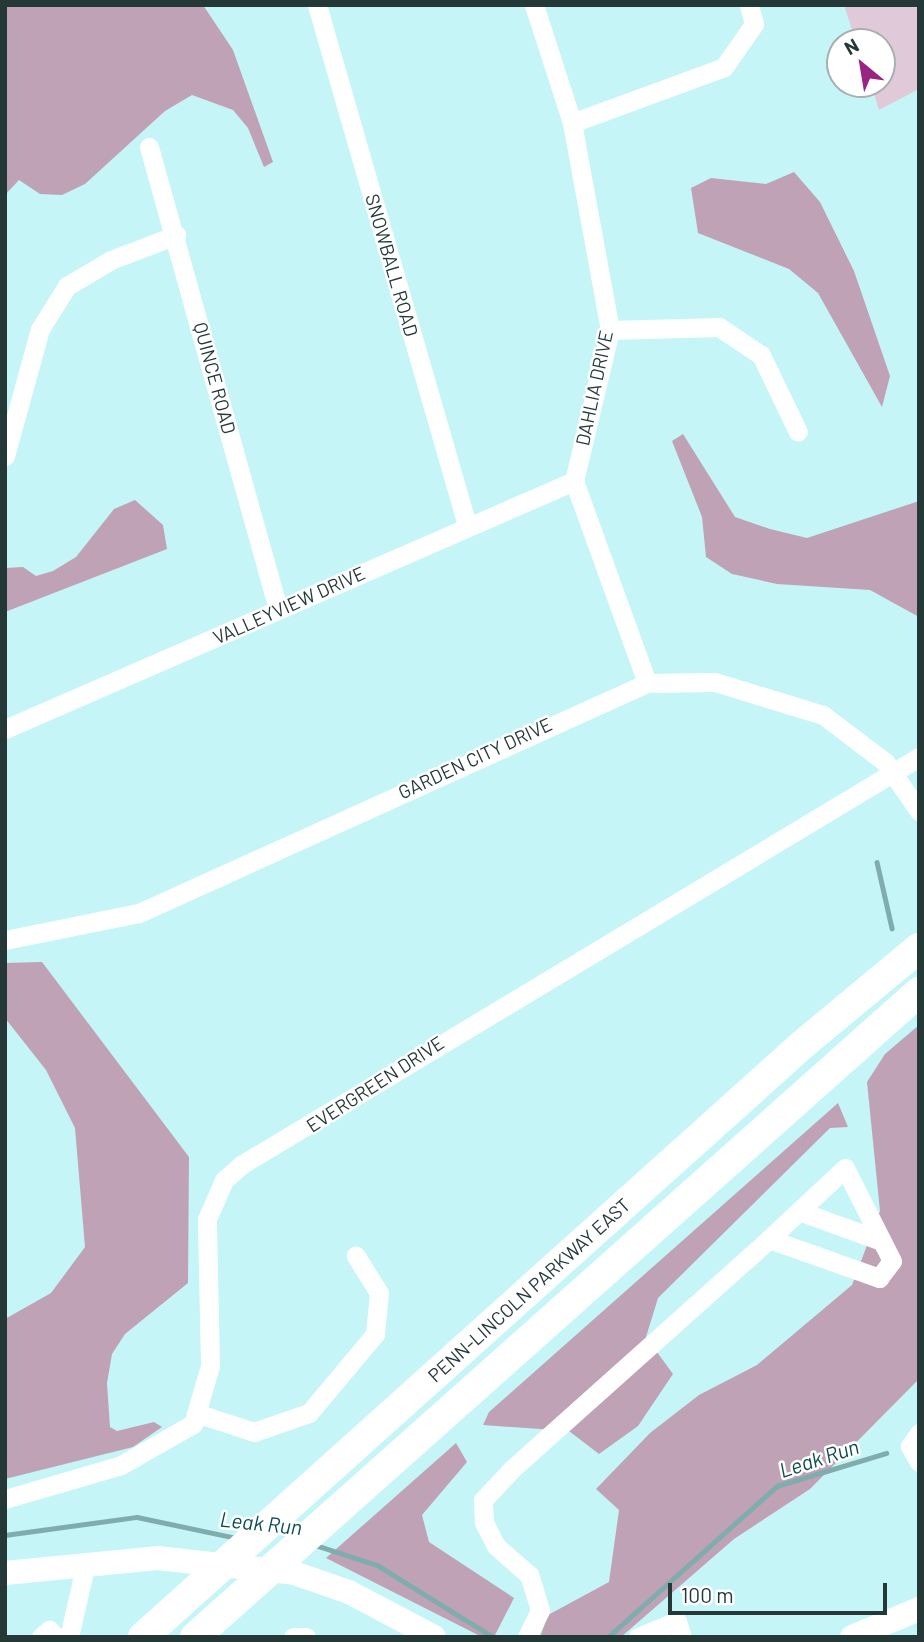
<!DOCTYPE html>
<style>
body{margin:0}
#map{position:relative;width:924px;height:1642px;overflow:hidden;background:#c5f5f7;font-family:Barlow,sans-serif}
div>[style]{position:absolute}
.green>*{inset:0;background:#e0cad9}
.forest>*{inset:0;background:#c0a2b7}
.stream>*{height:4.5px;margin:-2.25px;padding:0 2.25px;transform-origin:2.25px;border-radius:2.25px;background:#81acae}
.minor>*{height:19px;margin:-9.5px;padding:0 9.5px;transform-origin:9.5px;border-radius:9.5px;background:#fff}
.major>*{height:24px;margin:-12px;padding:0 12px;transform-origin:12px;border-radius:12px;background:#fff}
.highway>*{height:30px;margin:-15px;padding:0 15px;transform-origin:15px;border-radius:15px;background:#fff}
span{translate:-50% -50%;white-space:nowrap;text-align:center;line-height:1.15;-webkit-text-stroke:5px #fff;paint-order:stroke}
.street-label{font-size:19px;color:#253838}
.water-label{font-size:21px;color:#0c4d51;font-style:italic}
.frame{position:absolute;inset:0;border:7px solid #253838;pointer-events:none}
.north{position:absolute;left:826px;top:28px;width:70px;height:70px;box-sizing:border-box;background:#fff;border:2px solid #a8afaf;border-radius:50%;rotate:330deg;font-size:19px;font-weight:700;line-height:28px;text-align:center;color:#253838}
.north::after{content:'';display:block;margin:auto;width:24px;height:32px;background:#982583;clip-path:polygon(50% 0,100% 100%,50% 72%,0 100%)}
.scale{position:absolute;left:668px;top:1583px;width:219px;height:32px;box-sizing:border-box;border:4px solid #253838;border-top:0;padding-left:9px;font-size:21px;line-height:24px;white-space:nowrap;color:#253838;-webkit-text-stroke:5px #fff;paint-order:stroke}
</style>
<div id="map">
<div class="green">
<i style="clip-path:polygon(844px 5px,919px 5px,919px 89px,879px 110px,871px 84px,882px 84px,882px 42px,856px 42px)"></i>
</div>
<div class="forest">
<i style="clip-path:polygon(5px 5px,203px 5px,233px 50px,273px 162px,264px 167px,248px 128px,233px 110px,192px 95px,165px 111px,85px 184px,62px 195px,40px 194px,19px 180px,5px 195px)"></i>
<i style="clip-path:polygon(794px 172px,820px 202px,854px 271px,890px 376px,882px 407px,818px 293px,789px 269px,698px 233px,691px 188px,711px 178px,766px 184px)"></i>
<i style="clip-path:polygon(683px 434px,735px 517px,770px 529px,807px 538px,919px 501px,919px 617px,870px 590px,777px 584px,732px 574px,706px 557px,702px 517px,672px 441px)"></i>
<i style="clip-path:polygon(135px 500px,163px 525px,167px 549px,5px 612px,5px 568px,23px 567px,36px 576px,53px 571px,76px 557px,114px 509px)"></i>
<i style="clip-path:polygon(42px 962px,189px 1157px,188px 1283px,125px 1334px,112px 1354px,107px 1383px,110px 1427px,117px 1431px,154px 1422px,162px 1427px,133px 1447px,5px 1479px,5px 1319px,51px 1293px,85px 1247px,75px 1128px,46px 1070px,5px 1018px,5px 963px)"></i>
<i style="clip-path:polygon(919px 1025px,919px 1379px,810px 1489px,734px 1539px,621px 1637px,540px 1637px,548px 1615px,609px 1582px,619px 1510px,596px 1489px,650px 1433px,699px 1395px,757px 1365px,852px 1285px,880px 1211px,867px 1082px,885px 1054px)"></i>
<i style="clip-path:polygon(838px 1103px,848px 1127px,830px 1128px,658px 1298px,646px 1337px,673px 1374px,638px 1426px,599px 1454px,569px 1431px,483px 1425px,489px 1412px)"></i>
<i style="clip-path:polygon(456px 1443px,467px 1462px,422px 1515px,429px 1542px,514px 1598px,494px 1637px,482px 1637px,326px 1558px)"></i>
</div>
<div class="stream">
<i style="left:877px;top:862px;width:68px;rotate:77.2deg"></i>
<i style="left:5px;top:1535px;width:133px;rotate:-7.8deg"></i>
<i style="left:137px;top:1517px;width:102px;rotate:11.9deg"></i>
<i style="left:315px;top:1545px;width:65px;rotate:17.9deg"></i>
<i style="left:377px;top:1565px;width:137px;rotate:31.8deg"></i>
<i style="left:608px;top:1637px;width:227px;rotate:-41.8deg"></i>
<i style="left:777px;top:1486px;width:114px;rotate:-16.8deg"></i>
</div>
<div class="minor">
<i style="left:317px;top:5px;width:541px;rotate:73.91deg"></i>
<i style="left:534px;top:5px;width:124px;rotate:72.1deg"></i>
<i style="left:572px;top:123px;width:210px;rotate:79.6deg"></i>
<i style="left:610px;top:330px;width:155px;rotate:103.4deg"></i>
<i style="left:574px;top:481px;width:215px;rotate:70.1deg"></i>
<i style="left:572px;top:123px;width:162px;rotate:-20.2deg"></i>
<i style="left:724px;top:67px;width:52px;rotate:-55.1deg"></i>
<i style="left:754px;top:24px;width:20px;rotate:-105deg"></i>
<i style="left:149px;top:147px;width:480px;rotate:74.4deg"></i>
<i style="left:610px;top:330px;width:109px;rotate:-1.6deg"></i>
<i style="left:719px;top:327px;width:50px;rotate:33.7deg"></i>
<i style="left:761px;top:355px;width:85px;rotate:64.3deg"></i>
<i style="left:5px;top:456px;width:132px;rotate:-74.6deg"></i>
<i style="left:40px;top:329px;width:51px;rotate:-57.9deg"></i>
<i style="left:67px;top:286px;width:51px;rotate:-30.6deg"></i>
<i style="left:111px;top:260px;width:70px;rotate:-21deg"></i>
<i style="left:5px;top:729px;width:621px;rotate:-23.55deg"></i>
<i style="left:5px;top:940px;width:137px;rotate:-11.4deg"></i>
<i style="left:139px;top:913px;width:558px;rotate:-24.36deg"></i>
<i style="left:647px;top:683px;width:68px;rotate:-0.8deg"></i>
<i style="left:715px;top:682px;width:113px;rotate:17deg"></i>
<i style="left:823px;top:715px;width:78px;rotate:37.2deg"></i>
<i style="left:885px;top:762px;width:60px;rotate:55.2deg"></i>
<i style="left:799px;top:1211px;width:88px;rotate:19.9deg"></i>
<i style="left:199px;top:1414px;width:58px;rotate:18.1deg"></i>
<i style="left:254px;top:1432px;width:58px;rotate:-19.1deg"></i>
<i style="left:309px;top:1413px;width:103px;rotate:-50.1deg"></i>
<i style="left:375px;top:1334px;width:41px;rotate:-84.4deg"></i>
<i style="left:379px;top:1293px;width:44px;rotate:-121.9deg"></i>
<i style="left:919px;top:1433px;width:16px;rotate:125deg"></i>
<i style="left:910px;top:1446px;width:18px;rotate:61deg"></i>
<i style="left:5px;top:1499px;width:121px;rotate:-16.3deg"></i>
<i style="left:121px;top:1465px;width:83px;rotate:-29.7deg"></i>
<i style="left:193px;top:1424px;width:60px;rotate:-73.7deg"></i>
<i style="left:210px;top:1366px;width:147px;rotate:-91.2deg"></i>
<i style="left:207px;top:1219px;width:43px;rotate:-66.4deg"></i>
<i style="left:224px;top:1180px;width:23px;rotate:-41deg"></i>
<i style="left:241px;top:1165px;width:791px;rotate:-31.04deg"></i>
<i style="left:41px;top:1637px;width:11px;rotate:-41deg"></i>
<i style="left:49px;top:1630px;width:10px;rotate:45deg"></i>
<i style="left:69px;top:1637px;width:76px;rotate:-77.1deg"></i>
<i style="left:293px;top:1637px;width:13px"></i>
<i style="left:527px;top:1637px;width:30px;rotate:-64deg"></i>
<i style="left:540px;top:1610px;width:37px;rotate:-107deg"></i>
<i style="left:529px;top:1575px;width:44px;rotate:-138.7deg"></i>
<i style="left:496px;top:1546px;width:27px;rotate:-117deg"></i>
<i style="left:484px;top:1522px;width:22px;rotate:-93deg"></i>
<i style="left:483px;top:1500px;width:42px;rotate:-46.9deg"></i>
<i style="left:512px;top:1469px;width:345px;rotate:-41.8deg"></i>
<i style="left:769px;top:1239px;width:117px;rotate:19.5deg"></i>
<i style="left:879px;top:1278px;width:21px;rotate:-53deg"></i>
<i style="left:892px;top:1261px;width:104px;rotate:-116.8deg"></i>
<i style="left:845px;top:1168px;width:104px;rotate:136.9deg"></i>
<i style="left:638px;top:1637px;width:42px;rotate:-22.3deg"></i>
<i style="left:677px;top:1621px;width:17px;rotate:73deg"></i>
</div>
<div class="major">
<i style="left:5px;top:1573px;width:153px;rotate:-5.6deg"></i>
<i style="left:157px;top:1558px;width:138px;rotate:6.2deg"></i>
<i style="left:294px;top:1573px;width:58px;rotate:19.1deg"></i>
<i style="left:349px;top:1592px;width:96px;rotate:27.9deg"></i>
<i style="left:852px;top:1637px;width:73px;rotate:-22.7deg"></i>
</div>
<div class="highway">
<i style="left:143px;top:1637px;width:886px;rotate:-41.93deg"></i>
<i style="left:802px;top:1045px;width:152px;rotate:-39.7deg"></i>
<i style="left:195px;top:1637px;width:970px;rotate:-41.7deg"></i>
</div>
<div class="street-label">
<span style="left:392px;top:265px;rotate:74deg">SNOWBALL ROAD</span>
<span style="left:215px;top:378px;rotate:75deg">QUINCE ROAD</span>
<span style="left:594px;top:388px;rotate:-78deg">DAHLIA DRIVE</span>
<span style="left:289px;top:605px;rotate:-24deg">VALLEYVIEW DRIVE</span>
<span style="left:475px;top:758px;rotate:-25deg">GARDEN CITY DRIVE</span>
<span style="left:375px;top:1084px;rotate:-33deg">EVERGREEN DRIVE</span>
<span style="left:529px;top:1290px;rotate:-42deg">PENN-LINCOLN PARKWAY EAST</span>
</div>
<div class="water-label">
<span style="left:819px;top:1458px;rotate:-18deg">Leak Run</span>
<span style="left:261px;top:1523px;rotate:6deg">Leak Run</span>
</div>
<div class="frame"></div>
<div class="north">N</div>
<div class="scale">100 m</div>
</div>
